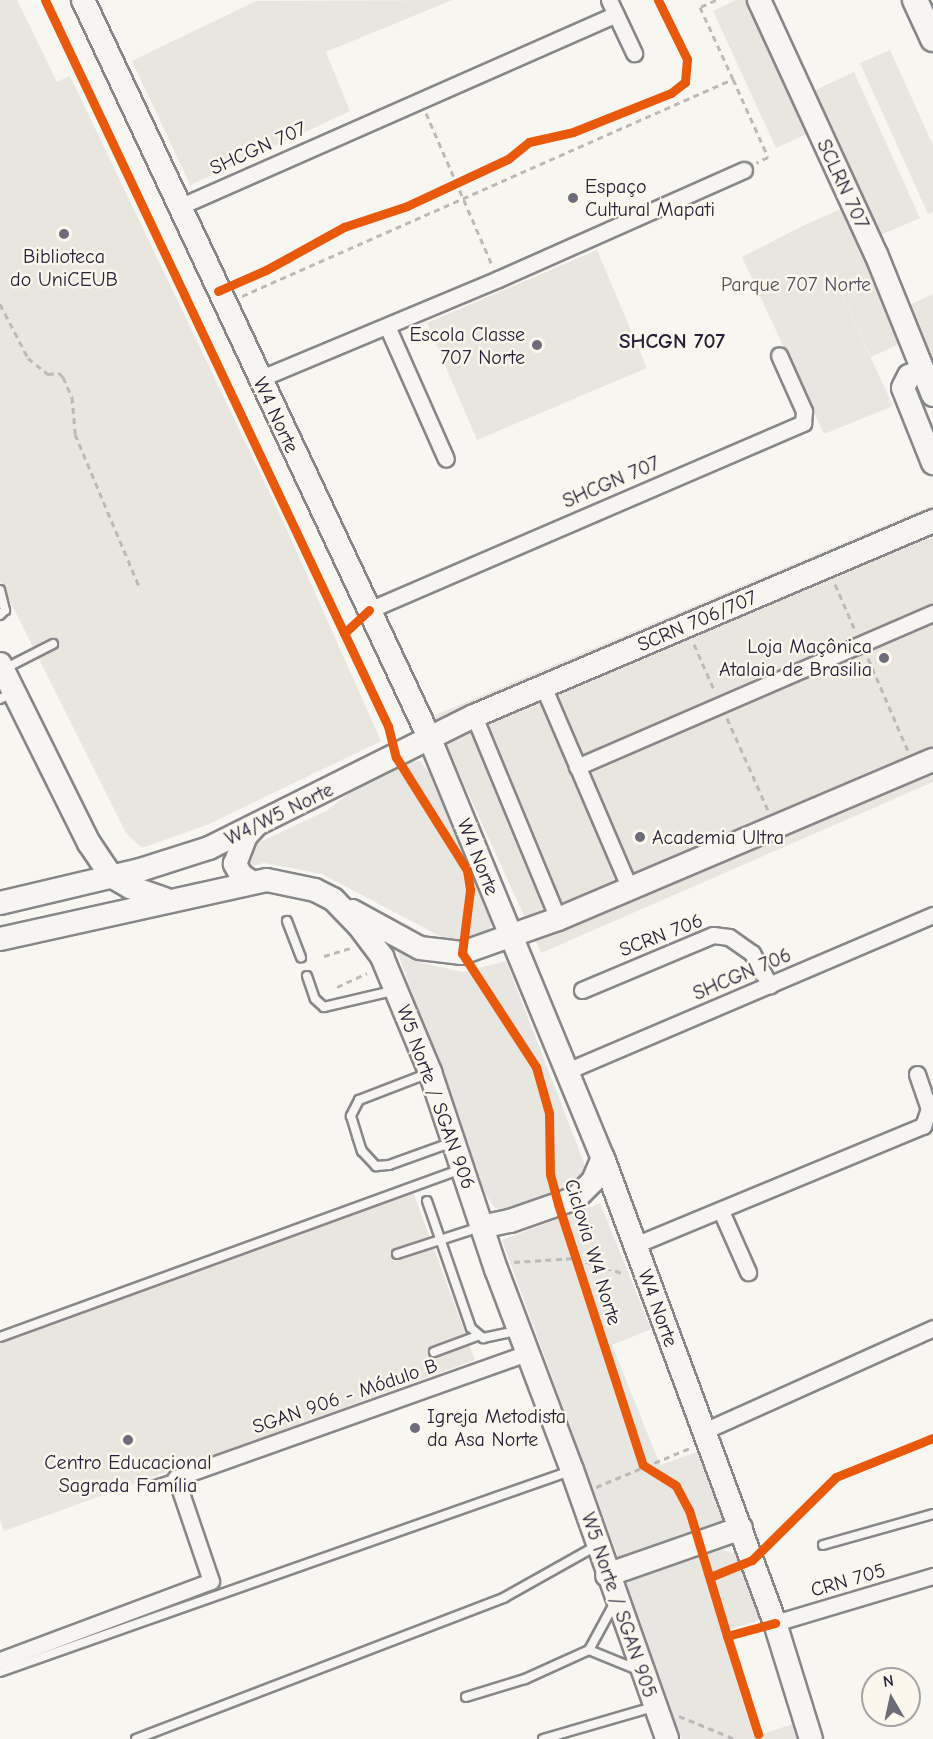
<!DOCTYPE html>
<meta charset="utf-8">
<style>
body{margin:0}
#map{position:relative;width:933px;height:1739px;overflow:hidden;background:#f8f6f0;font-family:"Comic Neue",sans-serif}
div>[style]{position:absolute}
.built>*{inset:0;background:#e9e6e0}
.green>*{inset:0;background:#e8e6e0}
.path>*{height:3px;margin-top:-1.5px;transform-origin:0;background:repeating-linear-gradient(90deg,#bcbab9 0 6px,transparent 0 10.5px)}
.roads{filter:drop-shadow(2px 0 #878688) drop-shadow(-2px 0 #878688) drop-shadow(0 2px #878688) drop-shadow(0 -2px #878688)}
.lane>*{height:8px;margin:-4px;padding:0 4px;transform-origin:4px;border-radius:4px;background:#f6f5f1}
.street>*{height:15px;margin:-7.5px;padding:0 7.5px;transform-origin:7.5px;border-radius:7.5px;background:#f6f5f1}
.secondary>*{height:22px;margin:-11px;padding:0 11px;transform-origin:11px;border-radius:11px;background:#f6f5f1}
.primary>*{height:24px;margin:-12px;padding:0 12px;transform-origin:12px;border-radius:12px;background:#f6f5f1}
.cycleway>*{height:9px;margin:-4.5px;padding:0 4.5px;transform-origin:4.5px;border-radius:4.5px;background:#e8590c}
.dots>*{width:16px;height:16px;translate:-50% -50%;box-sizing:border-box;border:3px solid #fbf7ec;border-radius:50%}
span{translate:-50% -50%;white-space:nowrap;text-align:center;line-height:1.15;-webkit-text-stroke:5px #fbf7ec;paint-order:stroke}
.street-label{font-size:20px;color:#22223b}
.poi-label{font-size:20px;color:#22223b}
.left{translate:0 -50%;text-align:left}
.right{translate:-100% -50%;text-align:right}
.park-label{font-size:20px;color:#505061}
.neighbourhood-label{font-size:21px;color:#22223b;font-weight:700}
.north{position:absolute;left:861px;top:1667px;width:60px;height:60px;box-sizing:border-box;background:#fbf7ec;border:2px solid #a4a2a5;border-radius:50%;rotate:351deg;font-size:16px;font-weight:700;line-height:24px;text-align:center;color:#22223b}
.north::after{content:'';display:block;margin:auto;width:21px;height:27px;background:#6d6c7a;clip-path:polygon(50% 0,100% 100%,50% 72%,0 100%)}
</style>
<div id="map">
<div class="built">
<i style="clip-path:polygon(0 0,17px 0,57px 82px,70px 76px,283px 521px,381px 741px,209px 824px,142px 848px,126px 833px,0 581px)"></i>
<i style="clip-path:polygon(736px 0,748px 0,809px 133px,776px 148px,713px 11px)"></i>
<i style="clip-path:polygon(256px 1px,318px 126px,190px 185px,132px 61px)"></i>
<i style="clip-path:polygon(890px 50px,933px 145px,933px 212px,928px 214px,860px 63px)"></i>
<i style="clip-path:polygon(854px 72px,920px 218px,876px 237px,811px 92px)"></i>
<i style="clip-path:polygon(843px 208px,904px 342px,871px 357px,809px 223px)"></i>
<i style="clip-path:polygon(597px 250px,647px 368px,477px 440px,427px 323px)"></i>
<i style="clip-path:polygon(933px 294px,933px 363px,907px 306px)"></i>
<i style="clip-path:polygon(933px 505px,933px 782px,541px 953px,433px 716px)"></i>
<i style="clip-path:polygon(413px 1192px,475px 1360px,4px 1531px,0 1520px,0 1342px)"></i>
</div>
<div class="green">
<i style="clip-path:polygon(452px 0,326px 52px,350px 111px,318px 126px,256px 1px)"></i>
<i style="clip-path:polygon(809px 223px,893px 406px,824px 434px,742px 257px)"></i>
<i style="clip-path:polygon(420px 761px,428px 771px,492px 924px,487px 933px,473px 940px,451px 942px,322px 874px,264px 863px,241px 868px,243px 850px,326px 811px,361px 785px,409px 762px)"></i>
<i style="clip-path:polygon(397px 951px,422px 963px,463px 972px,506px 961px,586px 1168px,581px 1182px,512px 1212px,495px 1208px,486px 1195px)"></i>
<i style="clip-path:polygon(600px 1203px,651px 1329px,612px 1345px,660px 1465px,697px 1452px,723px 1521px,716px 1530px,632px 1559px,618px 1557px,502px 1240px)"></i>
<i style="clip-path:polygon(718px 1549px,737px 1554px,760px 1620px,721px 1632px,754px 1737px,796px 1723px,801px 1739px,682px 1739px,618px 1586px)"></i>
</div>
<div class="path">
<i style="left:716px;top:0;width:17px;rotate:156deg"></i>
<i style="left:700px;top:7px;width:79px;rotate:65.4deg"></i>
<i style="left:426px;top:113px;width:168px;rotate:66.5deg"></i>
<i style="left:242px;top:296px;width:537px;rotate:-23.84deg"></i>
<i style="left:733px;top:79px;width:85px;rotate:65.8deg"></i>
<i style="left:768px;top:157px;width:13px;rotate:153deg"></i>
<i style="left:0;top:304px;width:61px;rotate:62.6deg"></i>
<i style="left:28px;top:358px;width:26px;rotate:39deg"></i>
<i style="left:48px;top:374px;width:11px;rotate:-5deg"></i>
<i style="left:59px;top:373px;width:6px;rotate:45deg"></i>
<i style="left:63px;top:377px;width:22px;rotate:66deg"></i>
<i style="left:72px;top:397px;width:37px;rotate:85deg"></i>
<i style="left:75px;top:434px;width:168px;rotate:67.2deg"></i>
<i style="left:835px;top:584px;width:50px;rotate:66.5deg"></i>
<i style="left:694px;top:644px;width:52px;rotate:66.4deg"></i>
<i style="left:868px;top:658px;width:101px;rotate:66.7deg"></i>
<i style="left:727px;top:718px;width:101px;rotate:66deg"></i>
<i style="left:324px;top:956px;width:28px;rotate:-17deg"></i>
<i style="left:337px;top:987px;width:33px;rotate:-25deg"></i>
<i style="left:514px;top:1262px;width:61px;rotate:-3.8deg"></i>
<i style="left:575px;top:1258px;width:52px;rotate:17.7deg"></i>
<i style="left:596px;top:1487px;width:102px;rotate:-22.5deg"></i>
<i style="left:679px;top:1716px;width:61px;rotate:22.3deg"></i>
</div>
<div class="roads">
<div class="lane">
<i style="left:0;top:590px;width:21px;rotate:76deg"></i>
<i style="left:5px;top:610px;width:7px;rotate:135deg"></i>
<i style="left:4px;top:669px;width:55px;rotate:-27deg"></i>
<i style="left:0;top:699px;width:15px;rotate:-28deg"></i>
<i style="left:287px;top:921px;width:39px;rotate:69deg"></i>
<i style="left:307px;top:976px;width:24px;rotate:71deg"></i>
<i style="left:315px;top:999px;width:12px;rotate:42deg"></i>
<i style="left:324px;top:1007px;width:70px;rotate:-13.2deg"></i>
<i style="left:429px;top:1073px;width:75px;rotate:158.9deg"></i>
<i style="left:359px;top:1100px;width:18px;rotate:117deg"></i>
<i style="left:351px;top:1116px;width:21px;rotate:73deg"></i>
<i style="left:357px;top:1136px;width:16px;rotate:72deg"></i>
<i style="left:362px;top:1151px;width:21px;rotate:47deg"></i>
<i style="left:376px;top:1166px;width:13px;rotate:-4deg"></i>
<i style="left:389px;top:1165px;width:65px;rotate:-19.8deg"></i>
<i style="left:427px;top:1201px;width:134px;rotate:70.9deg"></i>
<i style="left:471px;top:1328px;width:16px;rotate:40deg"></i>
<i style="left:483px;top:1338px;width:34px;rotate:-12deg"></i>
<i style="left:397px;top:1254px;width:87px;rotate:-18deg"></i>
<i style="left:0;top:1337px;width:491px;rotate:-20deg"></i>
<i style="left:434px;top:1352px;width:46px;rotate:-20.4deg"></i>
<i style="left:155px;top:1485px;width:22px;rotate:-18deg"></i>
<i style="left:823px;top:1545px;width:114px;rotate:-15.7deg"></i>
<i style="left:614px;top:1604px;width:52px;rotate:118.5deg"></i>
<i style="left:589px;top:1650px;width:53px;rotate:22.2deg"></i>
<i style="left:0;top:1672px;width:604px;rotate:-19.42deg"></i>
<i style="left:466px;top:1697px;width:62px;rotate:-17deg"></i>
<i style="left:525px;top:1679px;width:70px;rotate:-24.4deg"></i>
<i style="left:136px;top:1739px;width:395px;rotate:-21deg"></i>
<i style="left:505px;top:1597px;width:104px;rotate:-29.3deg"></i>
<i style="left:543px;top:1739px;width:115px;rotate:-16.2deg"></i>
</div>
<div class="street">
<i style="left:609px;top:0;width:59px;rotate:64.7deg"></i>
<i style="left:181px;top:206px;width:475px;rotate:-23.8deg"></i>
<i style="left:387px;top:326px;width:145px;rotate:66.1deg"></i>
<i style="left:259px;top:379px;width:259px;rotate:-22.7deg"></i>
<i style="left:498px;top:279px;width:269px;rotate:-23.9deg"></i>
<i style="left:369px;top:610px;width:473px;rotate:-23.3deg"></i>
<i style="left:803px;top:423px;width:12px;rotate:-85deg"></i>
<i style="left:804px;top:411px;width:61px;rotate:-114.1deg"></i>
<i style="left:543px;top:686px;width:221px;rotate:66.8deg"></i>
<i style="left:474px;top:716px;width:220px;rotate:67.5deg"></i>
<i style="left:577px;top:767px;width:388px;rotate:-23.4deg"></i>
<i style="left:582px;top:990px;width:142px;rotate:-22.8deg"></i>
<i style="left:713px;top:935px;width:16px;rotate:7deg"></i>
<i style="left:729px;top:937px;width:28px;rotate:35deg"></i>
<i style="left:752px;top:953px;width:37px;rotate:61deg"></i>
<i style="left:567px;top:1071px;width:398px;rotate:-23.1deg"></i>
<i style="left:721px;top:1211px;width:67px;rotate:66.1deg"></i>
<i style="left:635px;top:1245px;width:312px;rotate:-22.5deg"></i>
<i style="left:923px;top:1126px;width:18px;rotate:-71deg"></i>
<i style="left:929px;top:1109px;width:37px;rotate:-109deg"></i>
<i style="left:704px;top:1431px;width:251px;rotate:-24.2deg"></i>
<i style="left:775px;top:1623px;width:165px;rotate:-16.6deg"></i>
<i style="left:0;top:1660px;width:225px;rotate:-20.5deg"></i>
<i style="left:211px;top:1581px;width:109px;rotate:-108.8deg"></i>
<i style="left:176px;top:1478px;width:374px;rotate:-19.6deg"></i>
</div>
<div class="secondary">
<i style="left:83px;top:0;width:816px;rotate:64.85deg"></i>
<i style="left:430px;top:739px;width:453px;rotate:67.6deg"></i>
<i style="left:603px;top:1158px;width:496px;rotate:69.7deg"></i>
<i style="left:775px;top:1623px;width:121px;rotate:72.8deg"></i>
<i style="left:759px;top:0;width:280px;rotate:65.3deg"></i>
<i style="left:876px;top:254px;width:152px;rotate:68deg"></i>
<i style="left:923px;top:370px;width:15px;rotate:157deg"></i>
<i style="left:909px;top:376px;width:13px;rotate:117deg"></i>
<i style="left:903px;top:388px;width:81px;rotate:68.2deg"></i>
<i style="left:0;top:664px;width:200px;rotate:63.6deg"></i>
<i style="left:89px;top:843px;width:40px;rotate:56deg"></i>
<i style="left:111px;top:876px;width:22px;rotate:30deg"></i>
<i style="left:130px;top:887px;width:37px;rotate:19deg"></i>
<i style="left:250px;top:881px;width:11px;rotate:-146deg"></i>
<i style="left:241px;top:875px;width:13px;rotate:-119deg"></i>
<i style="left:235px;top:864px;width:30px;rotate:-69deg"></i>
<i style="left:246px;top:836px;width:13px;rotate:-48deg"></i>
<i style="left:0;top:903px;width:144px;rotate:-13.3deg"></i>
<i style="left:140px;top:870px;width:72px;rotate:-17.7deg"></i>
<i style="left:209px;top:848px;width:296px;rotate:-26.5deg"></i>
<i style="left:474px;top:716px;width:499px;rotate:-23deg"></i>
<i style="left:352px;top:911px;width:77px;rotate:28.6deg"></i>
<i style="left:420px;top:948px;width:42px;rotate:6.8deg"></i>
<i style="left:462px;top:953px;width:102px;rotate:-19.5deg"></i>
<i style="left:558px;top:919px;width:407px;rotate:-23deg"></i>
<i style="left:0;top:939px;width:273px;rotate:-12.5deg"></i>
<i style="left:267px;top:880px;width:49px;rotate:11.8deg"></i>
<i style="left:315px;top:890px;width:20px;rotate:27deg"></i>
<i style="left:333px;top:899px;width:37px;rotate:46deg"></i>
<i style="left:359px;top:926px;width:39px;rotate:53deg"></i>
<i style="left:382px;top:957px;width:125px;rotate:67.3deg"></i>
<i style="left:430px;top:1072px;width:208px;rotate:71.5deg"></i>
<i style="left:496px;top:1269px;width:215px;rotate:69.3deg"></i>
<i style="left:572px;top:1470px;width:285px;rotate:70.5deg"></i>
<i style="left:481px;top:1227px;width:30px;rotate:-12deg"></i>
<i style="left:510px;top:1221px;width:70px;rotate:-19.2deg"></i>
<i style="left:576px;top:1198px;width:24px;rotate:-45deg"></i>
<i style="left:593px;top:1181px;width:25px;rotate:-67deg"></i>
<i style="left:607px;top:1575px;width:142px;rotate:-19.3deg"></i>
</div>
<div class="primary">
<i style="left:915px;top:0;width:43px;rotate:65.2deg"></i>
</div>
</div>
<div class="cycleway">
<i style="left:45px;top:0;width:700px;rotate:64.72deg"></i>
<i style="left:218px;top:291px;width:52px;rotate:-23.6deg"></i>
<i style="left:266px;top:270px;width:89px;rotate:-28.9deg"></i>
<i style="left:344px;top:227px;width:66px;rotate:-18.4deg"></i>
<i style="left:407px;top:206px;width:111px;rotate:-25deg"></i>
<i style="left:508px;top:159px;width:27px;rotate:-39deg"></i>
<i style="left:529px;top:142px;width:45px;rotate:-12.8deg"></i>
<i style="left:573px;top:132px;width:105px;rotate:-21.7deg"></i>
<i style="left:671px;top:93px;width:18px;rotate:-38deg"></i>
<i style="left:685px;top:82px;width:23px;rotate:-85deg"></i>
<i style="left:687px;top:59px;width:66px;rotate:-116.2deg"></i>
<i style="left:369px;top:610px;width:34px;rotate:137deg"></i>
<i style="left:344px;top:633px;width:103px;rotate:64.7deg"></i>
<i style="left:388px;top:726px;width:32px;rotate:76deg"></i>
<i style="left:396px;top:757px;width:133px;rotate:57.9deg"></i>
<i style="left:467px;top:870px;width:20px;rotate:81deg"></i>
<i style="left:470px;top:890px;width:64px;rotate:97.2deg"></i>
<i style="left:462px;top:953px;width:136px;rotate:57deg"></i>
<i style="left:536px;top:1067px;width:48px;rotate:74.2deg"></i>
<i style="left:549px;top:1113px;width:61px;rotate:89.1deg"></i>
<i style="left:550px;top:1174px;width:31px;rotate:75deg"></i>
<i style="left:558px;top:1204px;width:274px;rotate:72deg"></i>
<i style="left:643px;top:1465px;width:39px;rotate:32deg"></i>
<i style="left:676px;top:1486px;width:27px;rotate:62deg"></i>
<i style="left:689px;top:1510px;width:132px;rotate:73.2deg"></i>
<i style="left:727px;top:1636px;width:50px;rotate:-15.2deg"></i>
<i style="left:710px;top:1577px;width:45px;rotate:-22deg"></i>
<i style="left:752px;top:1560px;width:118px;rotate:-44.7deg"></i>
<i style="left:836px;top:1477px;width:105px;rotate:-21.9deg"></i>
<i style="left:727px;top:1636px;width:103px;rotate:72.4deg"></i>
</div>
<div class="dots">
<i style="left:573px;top:198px;background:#6d6c7a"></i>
<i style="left:64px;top:234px;background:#6d6c7a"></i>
<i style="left:537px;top:345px;background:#6d6c7a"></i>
<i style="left:884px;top:658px;background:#6d6c7a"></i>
<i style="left:640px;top:837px;background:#6d6c7a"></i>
<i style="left:415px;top:1428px;background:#6d6c7a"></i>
<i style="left:128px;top:1440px;background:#6d6c7a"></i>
</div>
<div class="street-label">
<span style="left:258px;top:148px;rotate:-24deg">SHCGN 707</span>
<span style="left:843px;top:184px;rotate:65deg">SCLRN 707</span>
<span style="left:276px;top:415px;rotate:65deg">W4 Norte</span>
<span style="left:611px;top:482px;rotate:-23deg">SHCGN 707</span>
<span style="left:697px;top:621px;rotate:-23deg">SCRN 706/707</span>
<span style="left:279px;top:814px;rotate:-26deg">W4/W5 Norte</span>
<span style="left:478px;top:857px;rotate:68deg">W4 Norte</span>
<span style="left:661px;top:935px;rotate:-21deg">SCRN 706</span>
<span style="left:742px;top:974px;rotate:-23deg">SHCGN 706</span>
<span style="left:436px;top:1097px;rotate:70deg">W5 Norte / SGAN 906</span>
<span style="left:593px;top:1252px;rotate:73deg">Ciclovia W4 Norte</span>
<span style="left:658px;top:1308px;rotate:70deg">W4 Norte</span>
<span style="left:345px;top:1396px;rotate:-19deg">SGAN 906 - Módulo B</span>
<span style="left:848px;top:1580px;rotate:-16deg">CRN 705</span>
<span style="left:619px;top:1605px;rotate:71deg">W5 Norte / SGAN 905</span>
</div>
<div class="poi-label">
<span class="left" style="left:585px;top:198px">Espaço<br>Cultural Mapati</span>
<span style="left:64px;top:268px">Biblioteca<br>do UniCEUB</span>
<span class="right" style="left:525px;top:346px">Escola Classe<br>707 Norte</span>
<span class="right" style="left:872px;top:658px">Loja Maçônica<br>Atalaia de Brasilia</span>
<span class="left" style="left:652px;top:837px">Academia Ultra</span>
<span class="left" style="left:427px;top:1428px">Igreja Metodista<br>da Asa Norte</span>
<span style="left:128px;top:1474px">Centro Educacional<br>Sagrada Família</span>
</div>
<div class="park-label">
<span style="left:796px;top:284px">Parque 707 Norte</span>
</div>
<div class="neighbourhood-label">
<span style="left:672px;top:341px">SHCGN 707</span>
</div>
<div class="north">N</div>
</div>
